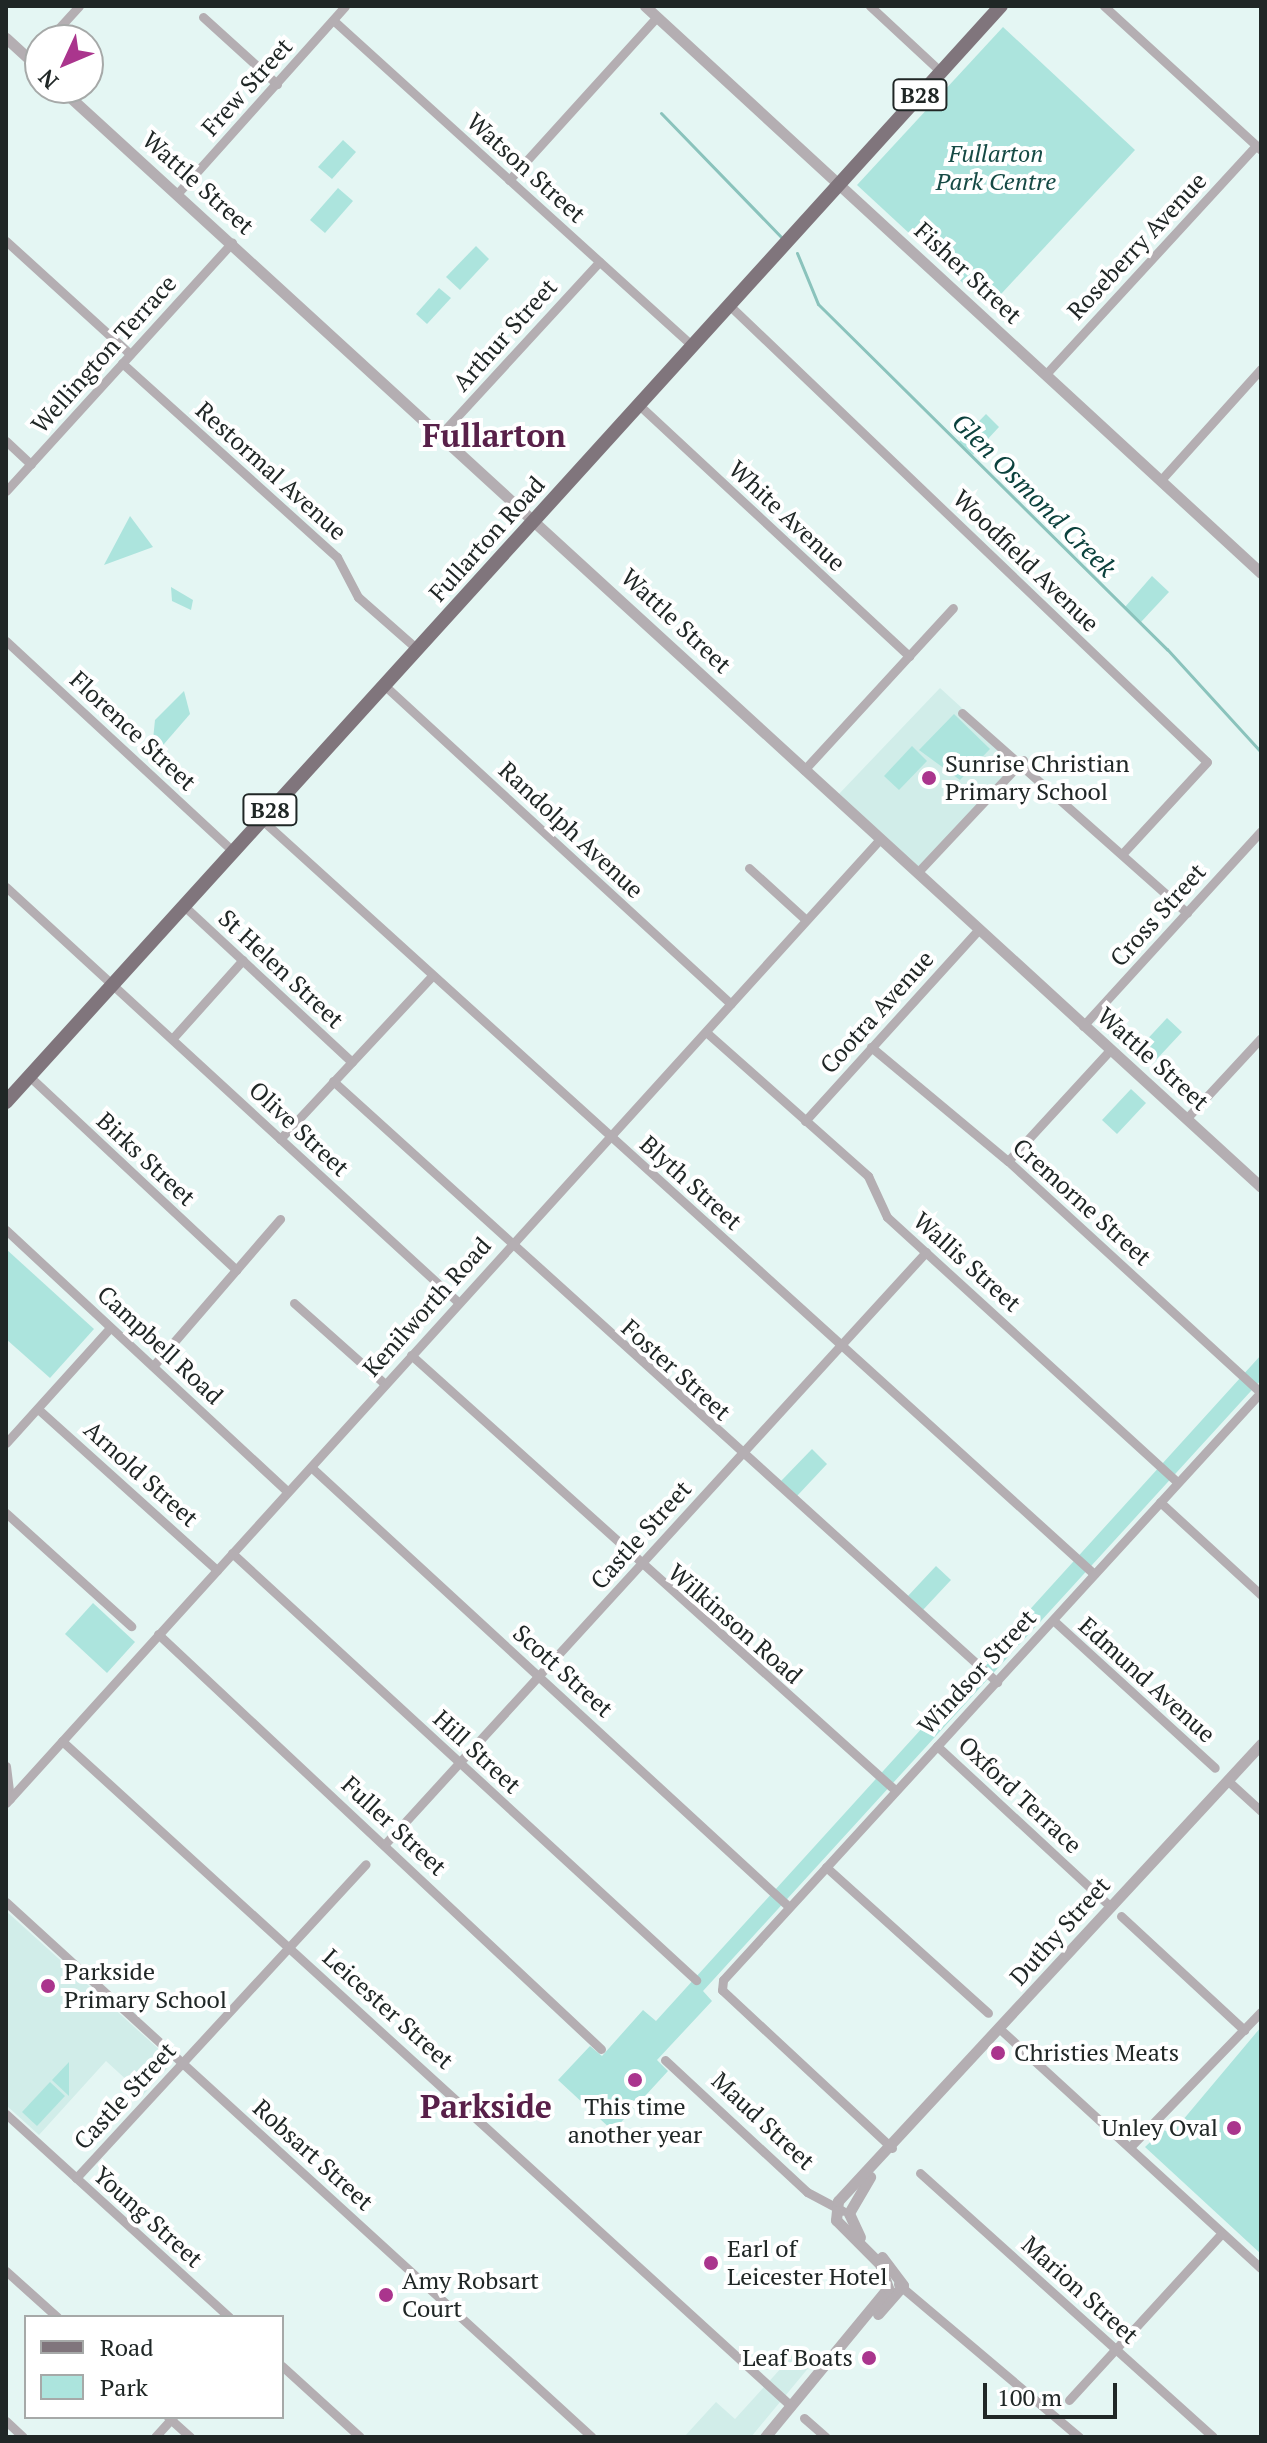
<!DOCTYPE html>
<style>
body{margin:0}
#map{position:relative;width:1267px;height:2443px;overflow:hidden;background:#e4f6f3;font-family:"PT Serif",serif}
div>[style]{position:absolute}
.built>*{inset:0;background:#d1ede9}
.green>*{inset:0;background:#ace4dd}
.stream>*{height:3px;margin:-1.5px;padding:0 1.5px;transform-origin:1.5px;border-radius:1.5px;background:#8ac3bc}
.minor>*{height:9px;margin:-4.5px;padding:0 4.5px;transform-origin:4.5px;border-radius:4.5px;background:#b4aeb2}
.tertiary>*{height:11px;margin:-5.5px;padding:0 5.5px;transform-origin:5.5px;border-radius:5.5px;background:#b4aeb2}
.primary>*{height:14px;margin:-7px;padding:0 7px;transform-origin:7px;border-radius:7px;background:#80757c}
.dots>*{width:22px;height:22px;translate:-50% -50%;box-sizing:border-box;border:4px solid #fff;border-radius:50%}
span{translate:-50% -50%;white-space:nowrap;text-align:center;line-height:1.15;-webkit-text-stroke:8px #fff;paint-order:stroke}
.shield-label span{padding:2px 6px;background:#fff;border:2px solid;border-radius:6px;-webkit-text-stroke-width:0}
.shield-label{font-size:22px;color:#202726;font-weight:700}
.street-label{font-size:24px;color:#202726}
.park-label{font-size:24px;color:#164a45;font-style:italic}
.poi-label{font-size:24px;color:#202726}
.left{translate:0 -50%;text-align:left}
.right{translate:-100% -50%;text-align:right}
.water-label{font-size:26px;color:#0b413d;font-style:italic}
.district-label{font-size:32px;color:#582049;font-weight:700}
.frame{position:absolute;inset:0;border:8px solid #202726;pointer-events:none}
.legend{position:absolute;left:24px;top:2315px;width:260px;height:104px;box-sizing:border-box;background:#fff;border:2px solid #a6a9a8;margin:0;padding:10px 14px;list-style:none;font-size:24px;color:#202726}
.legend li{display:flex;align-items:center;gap:16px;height:40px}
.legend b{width:40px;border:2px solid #a6a9a8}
.north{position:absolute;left:24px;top:24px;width:80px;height:80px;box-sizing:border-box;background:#fff;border:2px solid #a6a9a8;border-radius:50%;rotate:226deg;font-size:22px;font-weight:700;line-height:32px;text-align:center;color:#202726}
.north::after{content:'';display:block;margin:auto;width:28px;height:36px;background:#aa358d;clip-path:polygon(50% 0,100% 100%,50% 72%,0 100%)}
.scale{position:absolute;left:983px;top:2383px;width:134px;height:36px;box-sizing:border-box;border:4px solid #202726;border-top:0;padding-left:10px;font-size:24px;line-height:28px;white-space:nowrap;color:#202726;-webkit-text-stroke:6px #fff;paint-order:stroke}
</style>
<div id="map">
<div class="built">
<i style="clip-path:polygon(940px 688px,1020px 761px,917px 868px,838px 795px)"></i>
<i style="clip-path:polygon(6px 1911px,173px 2062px,143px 2095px,106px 2061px,39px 2135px,6px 2105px)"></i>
<i style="clip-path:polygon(801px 2346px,815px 2360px,751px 2437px,684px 2437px,716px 2402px,735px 2419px)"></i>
</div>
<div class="green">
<i style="clip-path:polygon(1003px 27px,1135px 150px,989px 307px,857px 185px)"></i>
<i style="clip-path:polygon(343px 140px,356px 152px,332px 179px,318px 167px)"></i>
<i style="clip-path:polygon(338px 188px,353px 201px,325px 233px,310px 220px)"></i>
<i style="clip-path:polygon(476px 246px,489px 259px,460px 290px,446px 277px)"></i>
<i style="clip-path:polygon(439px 288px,451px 298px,427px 324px,416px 314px)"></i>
<i style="clip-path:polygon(986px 414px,999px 427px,973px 455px,959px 442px)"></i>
<i style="clip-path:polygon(130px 516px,153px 547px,104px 565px)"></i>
<i style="clip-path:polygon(1152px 576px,1169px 592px,1141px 622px,1125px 607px)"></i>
<i style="clip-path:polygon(171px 587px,193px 600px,191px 610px,172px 601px)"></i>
<i style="clip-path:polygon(184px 691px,190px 714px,151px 759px,155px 720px)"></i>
<i style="clip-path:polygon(954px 714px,990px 749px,960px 780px,919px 750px)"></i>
<i style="clip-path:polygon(912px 746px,927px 761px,899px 790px,884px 776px)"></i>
<i style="clip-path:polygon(1167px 1018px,1182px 1032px,1155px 1061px,1140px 1047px)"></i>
<i style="clip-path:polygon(1131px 1089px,1146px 1103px,1117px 1134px,1102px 1120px)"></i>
<i style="clip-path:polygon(6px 1249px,94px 1329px,50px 1378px,6px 1339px)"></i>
<i style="clip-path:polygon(1261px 1355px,1261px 1380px,703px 1991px,712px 2001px,657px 2060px,668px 2071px,613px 2131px,558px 2080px,590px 2046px,602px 2056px,643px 2010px,656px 2021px)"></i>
<i style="clip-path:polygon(812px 1449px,827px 1464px,797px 1496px,781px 1481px)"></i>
<i style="clip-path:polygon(936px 1566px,951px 1580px,922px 1611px,907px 1597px)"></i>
<i style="clip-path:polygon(93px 1603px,135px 1642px,107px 1673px,65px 1634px)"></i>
<i style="clip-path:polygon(1261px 2027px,1261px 2254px,1145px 2147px,1163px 2130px,1172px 2133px)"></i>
<i style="clip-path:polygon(69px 2062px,69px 2096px,52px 2080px)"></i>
<i style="clip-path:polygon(50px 2082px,65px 2096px,37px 2126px,22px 2112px)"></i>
</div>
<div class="stream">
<i style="left:661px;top:113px;width:174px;rotate:45.9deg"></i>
<i style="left:797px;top:253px;width:55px;rotate:67.6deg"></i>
<i style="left:818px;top:304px;width:491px;rotate:44.7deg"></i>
<i style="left:1167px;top:649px;width:139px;rotate:47.6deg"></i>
</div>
<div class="minor">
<i style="left:870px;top:6px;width:97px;rotate:42.9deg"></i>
<i style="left:1104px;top:6px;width:213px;rotate:42.5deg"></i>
<i style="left:203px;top:17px;width:100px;rotate:42.2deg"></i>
<i style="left:333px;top:20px;width:485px;rotate:42.2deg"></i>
<i style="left:48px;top:40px;width:46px;rotate:-47.6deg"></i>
<i style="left:30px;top:60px;width:15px;rotate:-48deg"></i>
<i style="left:509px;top:180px;width:220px;rotate:-47.8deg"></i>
<i style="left:177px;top:194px;width:252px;rotate:-48.2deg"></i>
<i style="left:6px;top:241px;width:168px;rotate:42.3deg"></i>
<i style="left:729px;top:305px;width:661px;rotate:43.71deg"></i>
<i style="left:1207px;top:762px;width:122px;rotate:132.7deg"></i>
<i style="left:122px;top:363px;width:290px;rotate:42.1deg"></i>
<i style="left:337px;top:557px;width:45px;rotate:62.3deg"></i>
<i style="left:358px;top:597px;width:79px;rotate:41.4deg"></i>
<i style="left:1046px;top:374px;width:310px;rotate:-47.4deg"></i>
<i style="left:639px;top:405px;width:369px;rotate:42.9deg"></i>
<i style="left:441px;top:434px;width:234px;rotate:-47.4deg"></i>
<i style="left:6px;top:441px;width:34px;rotate:43deg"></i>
<i style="left:1160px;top:481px;width:151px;rotate:-48deg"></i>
<i style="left:6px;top:491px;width:336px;rotate:-47.7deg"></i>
<i style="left:6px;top:641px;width:309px;rotate:42.8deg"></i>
<i style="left:384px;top:685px;width:471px;rotate:42.6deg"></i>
<i style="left:962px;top:713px;width:301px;rotate:41.6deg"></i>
<i style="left:804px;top:770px;width:220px;rotate:-47.4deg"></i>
<i style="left:262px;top:820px;width:1123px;rotate:42.18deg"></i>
<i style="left:749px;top:868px;width:77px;rotate:42.4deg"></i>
<i style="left:917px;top:873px;width:155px;rotate:-46.8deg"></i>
<i style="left:6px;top:887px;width:614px;rotate:42.56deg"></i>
<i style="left:184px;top:906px;width:229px;rotate:42.9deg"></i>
<i style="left:1083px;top:1026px;width:264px;rotate:-47.6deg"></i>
<i style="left:706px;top:1032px;width:217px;rotate:41.6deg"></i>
<i style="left:868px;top:1176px;width:45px;rotate:65.1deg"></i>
<i style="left:887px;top:1217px;width:393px;rotate:42.4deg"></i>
<i style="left:172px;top:1039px;width:106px;rotate:-48.1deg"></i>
<i style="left:871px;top:1047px;width:178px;rotate:39.8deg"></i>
<i style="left:1008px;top:1161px;width:343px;rotate:42.5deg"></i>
<i style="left:29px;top:1076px;width:284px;rotate:43.1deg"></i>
<i style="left:333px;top:1081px;width:896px;rotate:42.15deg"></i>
<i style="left:1186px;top:1119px;width:110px;rotate:-47.2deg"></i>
<i style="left:805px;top:1121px;width:258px;rotate:-47.8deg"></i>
<i style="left:280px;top:1139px;width:223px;rotate:-47deg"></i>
<i style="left:1008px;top:1161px;width:151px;rotate:-47.4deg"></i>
<i style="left:6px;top:1230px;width:384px;rotate:42.9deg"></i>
<i style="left:294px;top:1303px;width:122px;rotate:41.7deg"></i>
<i style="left:411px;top:1355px;width:651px;rotate:41.95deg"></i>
<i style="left:154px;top:1365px;width:193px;rotate:-49.2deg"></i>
<i style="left:38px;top:1409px;width:241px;rotate:42deg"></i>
<i style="left:6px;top:1443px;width:155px;rotate:-47.9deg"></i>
<i style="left:311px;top:1467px;width:648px;rotate:42.62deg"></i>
<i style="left:1160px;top:1502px;width:137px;rotate:42.6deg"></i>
<i style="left:6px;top:1513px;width:169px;rotate:42.1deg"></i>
<i style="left:232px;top:1553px;width:631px;rotate:42.62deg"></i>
<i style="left:1053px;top:1620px;width:219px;rotate:42.4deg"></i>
<i style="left:158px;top:1634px;width:607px;rotate:43.13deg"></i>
<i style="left:62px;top:1741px;width:987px;rotate:42.37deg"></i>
<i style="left:937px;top:1746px;width:237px;rotate:42.8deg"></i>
<i style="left:6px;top:1766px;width:33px;rotate:83deg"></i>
<i style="left:1227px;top:1780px;width:46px;rotate:42.4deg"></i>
<i style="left:6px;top:1803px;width:1301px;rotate:-47.8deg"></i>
<i style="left:385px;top:1844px;width:802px;rotate:-47.58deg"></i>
<i style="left:826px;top:1867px;width:218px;rotate:42deg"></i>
<i style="left:6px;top:1902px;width:793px;rotate:42.4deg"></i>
<i style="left:1121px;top:1916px;width:168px;rotate:42.8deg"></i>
<i style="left:1001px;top:2030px;width:352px;rotate:42.5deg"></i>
<i style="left:665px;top:2060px;width:194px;rotate:42.9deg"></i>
<i style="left:807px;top:2192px;width:40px;rotate:28deg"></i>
<i style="left:6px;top:2114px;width:302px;rotate:42.3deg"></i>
<i style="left:1130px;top:2147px;width:188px;rotate:-45.9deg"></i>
<i style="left:892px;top:2148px;width:232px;rotate:-137.1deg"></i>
<i style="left:722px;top:1990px;width:10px;rotate:-84deg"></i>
<i style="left:723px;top:1980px;width:797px;rotate:-47.54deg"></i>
<i style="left:920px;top:2173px;width:394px;rotate:42deg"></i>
<i style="left:76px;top:2178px;width:427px;rotate:-47.3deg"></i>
<i style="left:6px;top:2271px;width:69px;rotate:42deg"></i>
<i style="left:898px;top:2284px;width:237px;rotate:40.2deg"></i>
<i style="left:282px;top:2366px;width:105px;rotate:42.3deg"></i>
<i style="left:1069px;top:2400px;width:226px;rotate:-47.5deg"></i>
<i style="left:168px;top:2417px;width:30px;rotate:42deg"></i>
<i style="left:804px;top:2418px;width:29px;rotate:41deg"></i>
<i style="left:6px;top:2421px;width:23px;rotate:43deg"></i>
<i style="left:155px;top:2437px;width:27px;rotate:-48deg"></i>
</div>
<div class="tertiary">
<i style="left:645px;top:6px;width:837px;rotate:42.63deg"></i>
<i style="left:6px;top:38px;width:46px;rotate:42.4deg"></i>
<i style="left:60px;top:88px;width:1628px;rotate:42.46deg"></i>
<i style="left:860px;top:2237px;width:26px;rotate:-115deg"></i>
<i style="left:849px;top:2213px;width:42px;rotate:-59.7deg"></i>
<i style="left:878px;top:2314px;width:38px;rotate:-49deg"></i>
<i style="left:903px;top:2285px;width:35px;rotate:-127deg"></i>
<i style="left:765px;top:2437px;width:193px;rotate:-50.5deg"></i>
<i style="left:888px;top:2288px;width:25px;rotate:-108deg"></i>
<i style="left:880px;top:2264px;width:62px;rotate:-135deg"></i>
<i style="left:836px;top:2220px;width:19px;rotate:-84deg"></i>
<i style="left:838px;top:2201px;width:623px;rotate:-47.21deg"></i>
</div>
<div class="primary">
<i style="left:6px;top:1102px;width:1480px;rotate:-47.77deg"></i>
</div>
<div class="dots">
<i style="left:929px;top:778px;background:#aa358d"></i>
<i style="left:48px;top:1986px;background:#aa358d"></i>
<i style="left:998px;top:2053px;background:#aa358d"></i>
<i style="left:635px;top:2080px;background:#aa358d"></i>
<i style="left:1234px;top:2128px;background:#aa358d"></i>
<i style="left:711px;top:2263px;background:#aa358d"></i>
<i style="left:386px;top:2295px;background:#aa358d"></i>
<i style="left:869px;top:2358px;background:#aa358d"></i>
</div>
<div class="shield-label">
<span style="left:920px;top:95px">B28</span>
<span style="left:270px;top:810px">B28</span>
</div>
<div class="street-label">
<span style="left:247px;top:87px;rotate:-48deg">Frew Street</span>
<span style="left:526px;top:168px;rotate:42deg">Watson Street</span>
<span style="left:198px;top:183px;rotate:42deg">Wattle Street</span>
<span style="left:1137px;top:246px;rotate:-47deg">Roseberry Avenue</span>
<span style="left:968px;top:273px;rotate:43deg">Fisher Street</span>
<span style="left:505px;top:335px;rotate:-48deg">Arthur Street</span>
<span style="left:104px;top:354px;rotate:-48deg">Wellington Terrace</span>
<span style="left:271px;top:471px;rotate:42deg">Restormal Avenue</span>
<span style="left:787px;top:516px;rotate:43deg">White Avenue</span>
<span style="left:487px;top:539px;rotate:-48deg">Fullarton Road</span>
<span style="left:1026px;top:561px;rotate:44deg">Woodfield Avenue</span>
<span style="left:676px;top:621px;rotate:43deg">Wattle Street</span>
<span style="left:133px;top:731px;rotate:43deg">Florence Street</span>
<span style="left:571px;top:830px;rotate:43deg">Randolph Avenue</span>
<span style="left:1158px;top:915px;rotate:-48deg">Cross Street</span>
<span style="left:281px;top:969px;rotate:43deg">St Helen Street</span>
<span style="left:877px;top:1012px;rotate:-48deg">Cootra Avenue</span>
<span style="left:1153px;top:1059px;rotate:42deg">Wattle Street</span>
<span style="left:299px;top:1129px;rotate:43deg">Olive Street</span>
<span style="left:146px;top:1159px;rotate:43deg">Birks Street</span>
<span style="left:691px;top:1183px;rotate:42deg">Blyth Street</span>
<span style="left:1082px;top:1202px;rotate:42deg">Cremorne Street</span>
<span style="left:967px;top:1262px;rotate:42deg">Wallis Street</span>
<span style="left:427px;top:1307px;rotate:-48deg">Kenilworth Road</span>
<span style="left:160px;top:1345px;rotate:43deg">Campbell Road</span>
<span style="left:676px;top:1370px;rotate:42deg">Foster Street</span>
<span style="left:141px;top:1474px;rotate:42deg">Arnold Street</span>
<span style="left:641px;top:1535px;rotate:-48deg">Castle Street</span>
<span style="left:735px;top:1624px;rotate:41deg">Wilkinson Road</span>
<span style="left:563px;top:1671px;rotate:42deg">Scott Street</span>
<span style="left:977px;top:1672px;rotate:-47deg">Windsor Street</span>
<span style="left:1147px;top:1680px;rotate:42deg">Edmund Avenue</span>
<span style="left:477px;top:1752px;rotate:43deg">Hill Street</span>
<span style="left:1020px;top:1795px;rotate:43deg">Oxford Terrace</span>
<span style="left:394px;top:1826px;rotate:43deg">Fuller Street</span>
<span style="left:1060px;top:1931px;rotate:-48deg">Duthy Street</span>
<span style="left:388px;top:2009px;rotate:42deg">Leicester Street</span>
<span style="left:125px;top:2096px;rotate:-47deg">Castle Street</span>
<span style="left:763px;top:2121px;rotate:43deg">Maud Street</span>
<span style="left:313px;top:2155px;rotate:42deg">Robsart Street</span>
<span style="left:148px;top:2217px;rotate:42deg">Young Street</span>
<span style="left:1080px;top:2290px;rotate:42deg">Marion Street</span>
</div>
<div class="park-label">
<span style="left:996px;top:168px">Fullarton<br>Park Centre</span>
</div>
<div class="poi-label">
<span class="left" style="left:945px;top:778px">Sunrise Christian<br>Primary School</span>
<span class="left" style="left:64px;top:1986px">Parkside<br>Primary School</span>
<span class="left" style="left:1014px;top:2053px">Christies Meats</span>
<span style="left:635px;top:2121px">This time<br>another year</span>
<span class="right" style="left:1218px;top:2128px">Unley Oval</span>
<span class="left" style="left:727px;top:2263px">Earl of<br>Leicester Hotel</span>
<span class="left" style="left:402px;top:2295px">Amy Robsart<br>Court</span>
<span class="right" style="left:853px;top:2358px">Leaf Boats</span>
</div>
<div class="water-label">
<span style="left:1034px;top:495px;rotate:45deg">Glen Osmond Creek</span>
</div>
<div class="district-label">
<span style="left:494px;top:435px">Fullarton</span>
<span style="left:486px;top:2106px">Parkside</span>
</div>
<div class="frame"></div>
<ul class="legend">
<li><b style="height:10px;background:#80757c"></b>Road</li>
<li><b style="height:22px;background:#ace4dd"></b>Park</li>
</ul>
<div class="north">N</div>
<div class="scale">100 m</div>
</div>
